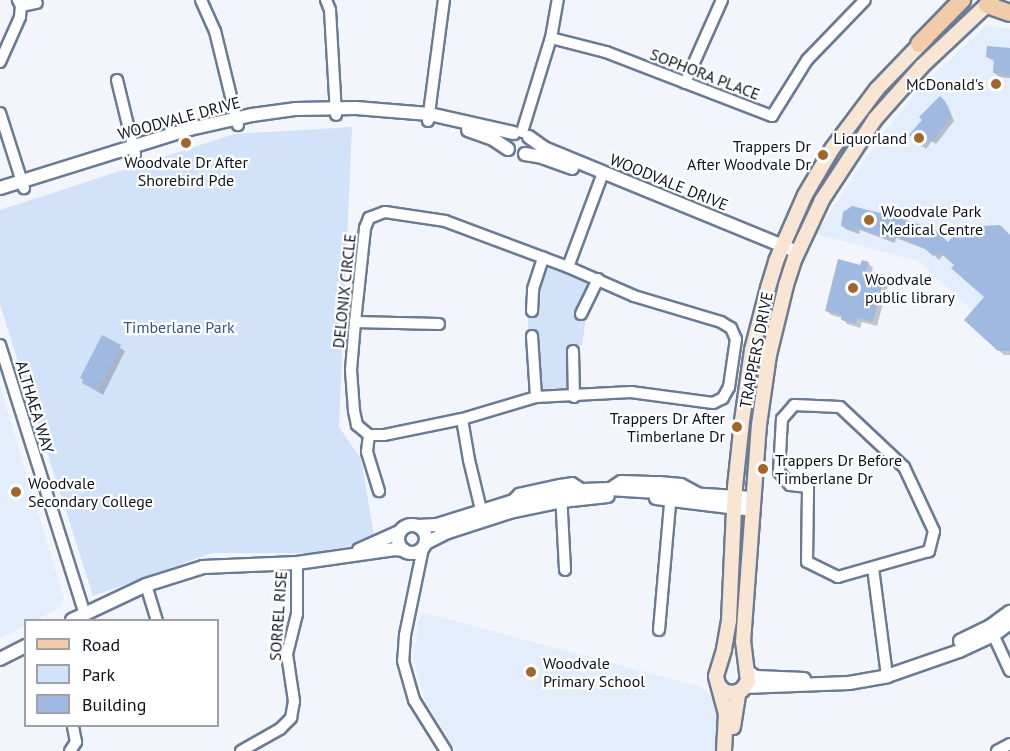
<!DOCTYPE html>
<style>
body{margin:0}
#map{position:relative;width:1010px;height:751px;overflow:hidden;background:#f2f6fc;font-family:"PT Sans",sans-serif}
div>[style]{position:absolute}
.built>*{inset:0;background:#e3edfb}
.green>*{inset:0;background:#d2e2f8}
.shadow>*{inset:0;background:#0003}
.building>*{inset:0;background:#9fb9e0}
.roads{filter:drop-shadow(2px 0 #6a7b93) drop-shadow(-2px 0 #6a7b93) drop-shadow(0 2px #6a7b93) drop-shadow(0 -2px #6a7b93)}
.minor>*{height:10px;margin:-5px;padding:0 5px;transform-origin:5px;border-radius:5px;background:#fff}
.tertiary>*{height:12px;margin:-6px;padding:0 6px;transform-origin:6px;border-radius:6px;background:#fff}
.tertiary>.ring{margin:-6px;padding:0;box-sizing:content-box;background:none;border:12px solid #fff;border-radius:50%}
.secondary>*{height:14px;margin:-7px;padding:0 7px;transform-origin:7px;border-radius:7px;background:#f8e5d4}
.primary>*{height:16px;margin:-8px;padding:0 8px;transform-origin:8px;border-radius:8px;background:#f2cba9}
.dots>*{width:16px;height:16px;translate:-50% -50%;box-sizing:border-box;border:3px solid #fff;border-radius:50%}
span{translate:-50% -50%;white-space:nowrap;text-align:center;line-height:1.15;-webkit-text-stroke:4.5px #fff;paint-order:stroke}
.street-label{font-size:16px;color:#0d131d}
.poi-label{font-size:16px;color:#0d131d}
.right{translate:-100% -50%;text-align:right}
.left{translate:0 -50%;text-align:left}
.park-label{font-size:16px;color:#325588}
.legend{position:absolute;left:24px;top:619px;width:195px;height:108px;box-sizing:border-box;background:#fff;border:2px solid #9ea1a5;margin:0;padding:8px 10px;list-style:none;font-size:18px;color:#0d131d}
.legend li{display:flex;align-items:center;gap:12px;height:30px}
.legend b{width:30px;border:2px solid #9ea1a5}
</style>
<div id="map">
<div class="built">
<i style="clip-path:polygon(987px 25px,1010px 29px,1010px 345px,918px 261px,816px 234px,881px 135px,925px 83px)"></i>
<i style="clip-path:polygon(0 386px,64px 599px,59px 608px,36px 620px,26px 620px,25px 626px,0 639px)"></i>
<i style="clip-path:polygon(421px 612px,701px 687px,719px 703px,715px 751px,456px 751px,425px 700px,413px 657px)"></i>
</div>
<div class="green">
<i style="clip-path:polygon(352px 127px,339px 427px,361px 459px,375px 541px,313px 553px,212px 553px,93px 596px,0 305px,0 210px,234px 134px)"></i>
<i style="clip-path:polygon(546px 266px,586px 279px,589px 285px,578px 314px,586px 318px,582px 345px,569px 346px,570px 391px,544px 392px,541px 390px,528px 333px,528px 312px)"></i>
</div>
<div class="shadow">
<i style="clip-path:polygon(1010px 50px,1010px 78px,999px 77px,994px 72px,995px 62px,987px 57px)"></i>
<i style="clip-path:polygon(940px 98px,948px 106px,954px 121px,936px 144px,932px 141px,926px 149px,911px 135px)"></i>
<i style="clip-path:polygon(881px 215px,896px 216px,948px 244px,1010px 237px,1010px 355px,1004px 355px,966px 320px,985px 297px,944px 254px,939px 260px,930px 251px,896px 238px,895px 243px,860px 230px,859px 234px,847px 230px,842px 226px)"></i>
<i style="clip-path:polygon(868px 263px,873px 268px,871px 273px,884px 276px,889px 281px,877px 326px,862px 322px,860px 328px,847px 324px,843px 318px,831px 315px,826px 310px,861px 267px)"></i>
<i style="clip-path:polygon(103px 337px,125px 351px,103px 395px,83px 383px)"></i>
</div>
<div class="building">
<i style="clip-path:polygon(987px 46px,1010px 48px,1010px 75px,993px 73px,994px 58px,986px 57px)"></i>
<i style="clip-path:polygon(940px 96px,945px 101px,951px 117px,932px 142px,928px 139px,922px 147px,909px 135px,922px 120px,919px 117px)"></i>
<i style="clip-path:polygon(852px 206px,880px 213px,881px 210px,897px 214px,896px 217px,934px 229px,948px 242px,961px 227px,1000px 225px,1010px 235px,1010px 351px,998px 351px,964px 320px,984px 297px,951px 268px,954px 265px,938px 251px,933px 256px,923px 247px,892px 235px,891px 239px,856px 227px,855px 231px,841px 226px,843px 212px)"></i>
<i style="clip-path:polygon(838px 259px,860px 265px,862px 260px,869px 262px,866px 270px,885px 275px,873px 322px,857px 318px,856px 324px,841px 320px,842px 315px,825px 311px)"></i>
<i style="clip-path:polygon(102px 335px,121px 345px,98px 391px,82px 383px,83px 379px,80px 378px)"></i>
</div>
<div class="roads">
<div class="minor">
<i style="left:201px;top:0;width:34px;rotate:66deg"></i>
<i style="left:215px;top:31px;width:97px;rotate:76.3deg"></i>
<i style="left:326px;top:0;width:11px;rotate:68deg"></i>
<i style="left:330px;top:10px;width:105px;rotate:86.7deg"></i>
<i style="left:21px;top:6px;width:16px;rotate:-11deg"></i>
<i style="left:551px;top:38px;width:57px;rotate:14.3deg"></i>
<i style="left:606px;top:52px;width:178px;rotate:21.1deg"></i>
<i style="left:772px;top:116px;width:66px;rotate:-58deg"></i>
<i style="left:807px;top:60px;width:83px;rotate:-46deg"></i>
<i style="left:0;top:62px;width:49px;rotate:-66deg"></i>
<i style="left:20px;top:17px;width:11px;rotate:-85deg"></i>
<i style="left:21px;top:6px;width:7px;rotate:-117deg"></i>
<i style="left:117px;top:80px;width:76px;rotate:76.3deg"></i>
<i style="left:685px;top:83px;width:91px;rotate:-66deg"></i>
<i style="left:0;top:113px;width:79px;rotate:72.3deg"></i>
<i style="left:428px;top:121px;width:122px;rotate:-82.5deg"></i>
<i style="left:522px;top:132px;width:98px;rotate:-72.9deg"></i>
<i style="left:551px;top:38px;width:39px;rotate:-80deg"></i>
<i style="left:385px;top:212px;width:61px;rotate:8.5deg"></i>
<i style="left:445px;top:221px;width:131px;rotate:20.5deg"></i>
<i style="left:568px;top:267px;width:72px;rotate:23.7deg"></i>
<i style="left:634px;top:296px;width:91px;rotate:16.6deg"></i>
<i style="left:721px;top:322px;width:12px;rotate:31deg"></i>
<i style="left:731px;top:328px;width:12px;rotate:66deg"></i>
<i style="left:736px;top:339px;width:49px;rotate:98.3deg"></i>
<i style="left:729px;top:387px;width:13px;rotate:119deg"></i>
<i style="left:723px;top:398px;width:11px;rotate:153deg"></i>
<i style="left:713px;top:403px;width:83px;rotate:-172.4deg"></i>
<i style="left:631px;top:392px;width:95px;rotate:177deg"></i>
<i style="left:536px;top:397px;width:77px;rotate:163.4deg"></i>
<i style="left:462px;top:419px;width:80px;rotate:168.4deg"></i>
<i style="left:384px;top:435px;width:15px;rotate:180deg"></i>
<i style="left:369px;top:435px;width:16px;rotate:-140deg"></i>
<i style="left:357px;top:425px;width:14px;rotate:-102deg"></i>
<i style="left:354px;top:411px;width:41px;rotate:-94.2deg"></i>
<i style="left:351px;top:370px;width:48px;rotate:-85.2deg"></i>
<i style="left:355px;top:322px;width:95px;rotate:-83.9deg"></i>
<i style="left:365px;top:228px;width:11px;rotate:-68deg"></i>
<i style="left:369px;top:218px;width:17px;rotate:-21deg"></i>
<i style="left:568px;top:267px;width:100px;rotate:-69.6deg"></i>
<i style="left:532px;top:311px;width:22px;rotate:-87deg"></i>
<i style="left:533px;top:289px;width:33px;rotate:-72deg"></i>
<i style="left:581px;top:314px;width:39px;rotate:-64deg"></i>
<i style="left:355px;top:322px;width:84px;rotate:1.4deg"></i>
<i style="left:532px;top:336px;width:61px;rotate:86.2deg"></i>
<i style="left:0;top:345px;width:282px;rotate:72.5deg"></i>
<i style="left:573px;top:351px;width:46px;rotate:88.8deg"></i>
<i style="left:794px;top:405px;width:46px;rotate:2.5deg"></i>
<i style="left:840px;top:407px;width:88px;rotate:43.2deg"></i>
<i style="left:904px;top:467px;width:71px;rotate:64.9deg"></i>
<i style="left:934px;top:531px;width:21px;rotate:104deg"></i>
<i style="left:929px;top:551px;width:95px;rotate:164.1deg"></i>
<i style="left:838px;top:577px;width:34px;rotate:-154deg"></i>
<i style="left:807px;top:562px;width:75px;rotate:-89.2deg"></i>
<i style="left:808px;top:487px;width:18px;rotate:-174deg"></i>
<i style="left:790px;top:485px;width:17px;rotate:-130deg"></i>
<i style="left:779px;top:472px;width:53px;rotate:-86.8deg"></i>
<i style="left:782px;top:419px;width:18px;rotate:-49deg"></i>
<i style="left:462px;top:419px;width:42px;rotate:80.3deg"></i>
<i style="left:469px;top:460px;width:60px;rotate:76.4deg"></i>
<i style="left:369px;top:435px;width:17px;rotate:97deg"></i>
<i style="left:367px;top:452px;width:41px;rotate:72.9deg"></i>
<i style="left:609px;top:489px;width:14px;rotate:-34deg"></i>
<i style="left:621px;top:481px;width:38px;rotate:2deg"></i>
<i style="left:659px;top:482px;width:22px;rotate:5deg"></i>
<i style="left:681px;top:484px;width:19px;rotate:28deg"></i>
<i style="left:561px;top:493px;width:77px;rotate:87deg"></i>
<i style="left:511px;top:502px;width:11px;rotate:-45deg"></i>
<i style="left:519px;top:494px;width:42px;rotate:-12.4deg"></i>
<i style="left:560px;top:485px;width:12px;rotate:-9deg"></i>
<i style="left:572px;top:483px;width:13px;rotate:32deg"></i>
<i style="left:423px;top:548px;width:89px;rotate:101.7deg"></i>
<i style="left:405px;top:635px;width:26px;rotate:94deg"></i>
<i style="left:403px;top:661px;width:41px;rotate:74.2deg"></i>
<i style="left:414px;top:700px;width:60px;rotate:57.9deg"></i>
<i style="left:873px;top:568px;width:109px;rotate:82.6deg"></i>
<i style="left:146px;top:585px;width:37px;rotate:73deg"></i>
<i style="left:659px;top:630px;width:139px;rotate:-85deg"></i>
<i style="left:991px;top:630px;width:45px;rotate:65.1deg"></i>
<i style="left:70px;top:751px;width:11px;rotate:-56deg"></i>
<i style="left:76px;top:742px;width:16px;rotate:-101deg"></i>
<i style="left:241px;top:751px;width:45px;rotate:-29.4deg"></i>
<i style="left:280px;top:729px;width:16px;rotate:-45deg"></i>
<i style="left:291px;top:718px;width:17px;rotate:-80deg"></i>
<i style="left:294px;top:701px;width:48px;rotate:-98.5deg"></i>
<i style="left:287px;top:654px;width:41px;rotate:-76deg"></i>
<i style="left:297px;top:614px;width:51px;rotate:-90deg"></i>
<i style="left:997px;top:751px;width:15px;rotate:-28deg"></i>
</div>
<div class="tertiary">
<i style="left:468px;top:130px;width:27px;rotate:20deg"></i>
<i style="left:493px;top:139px;width:18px;rotate:34deg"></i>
<i style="left:529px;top:137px;width:19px;rotate:36deg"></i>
<i style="left:544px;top:148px;width:274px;rotate:22.3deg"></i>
<i style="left:525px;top:154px;width:17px;rotate:10deg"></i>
<i style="left:542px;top:157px;width:32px;rotate:20deg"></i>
<i style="left:0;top:188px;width:199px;rotate:-17.3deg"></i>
<i style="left:190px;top:129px;width:64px;rotate:-12.7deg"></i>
<i style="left:252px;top:115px;width:43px;rotate:-7.9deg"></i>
<i style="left:295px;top:109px;width:61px;rotate:-0.9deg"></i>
<i style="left:356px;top:108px;width:73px;rotate:4.7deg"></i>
<i style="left:429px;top:114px;width:87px;rotate:12.6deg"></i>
<i style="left:656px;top:498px;width:98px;rotate:7.1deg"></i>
<i class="ring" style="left:398px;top:525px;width:16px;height:16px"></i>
<i style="left:418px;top:526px;width:19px;rotate:-3deg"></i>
<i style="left:437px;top:525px;width:77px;rotate:-17.3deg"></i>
<i style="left:511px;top:502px;width:73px;rotate:-9.5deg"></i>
<i style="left:583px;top:490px;width:26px;rotate:-2deg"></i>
<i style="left:609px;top:489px;width:144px;rotate:3.6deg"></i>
<i style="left:426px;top:543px;width:25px;rotate:-27deg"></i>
<i style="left:448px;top:532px;width:65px;rotate:-17.9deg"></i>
<i style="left:510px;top:512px;width:53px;rotate:-11.9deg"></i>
<i style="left:562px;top:501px;width:46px;rotate:-6.2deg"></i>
<i style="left:359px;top:550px;width:44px;rotate:-24.2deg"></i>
<i style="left:72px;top:620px;width:82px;rotate:-25.3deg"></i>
<i style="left:146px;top:585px;width:60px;rotate:-17.5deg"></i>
<i style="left:203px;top:567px;width:94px;rotate:-2.4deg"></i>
<i style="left:297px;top:563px;width:99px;rotate:-8.1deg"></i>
<i style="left:395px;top:549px;width:9px;rotate:6deg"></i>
<i style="left:960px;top:641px;width:32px;rotate:-26deg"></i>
<i style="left:989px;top:627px;width:26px;rotate:-36deg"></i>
<i style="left:0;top:659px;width:29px;rotate:-27deg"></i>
<i style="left:747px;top:671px;width:11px;rotate:34deg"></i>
<i style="left:756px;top:677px;width:48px;rotate:2.4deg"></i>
<i style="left:744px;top:687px;width:105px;rotate:-2.2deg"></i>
<i style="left:849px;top:683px;width:39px;rotate:-10deg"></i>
<i style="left:887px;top:676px;width:76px;rotate:-19.1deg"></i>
<i style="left:959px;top:651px;width:38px;rotate:-25deg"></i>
<i style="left:994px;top:635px;width:20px;rotate:-37deg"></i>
</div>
<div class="secondary">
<i style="left:719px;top:686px;width:8px;rotate:45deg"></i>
<i style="left:725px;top:692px;width:9px;rotate:6deg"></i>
<i style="left:734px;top:693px;width:9px;rotate:-21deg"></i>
<i style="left:742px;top:690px;width:11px;rotate:-56deg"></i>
<i style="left:748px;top:681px;width:39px;rotate:-97deg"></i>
<i style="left:743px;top:642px;width:218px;rotate:-85.8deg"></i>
<i style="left:759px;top:425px;width:71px;rotate:-81.9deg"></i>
<i style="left:769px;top:355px;width:72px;rotate:-76.3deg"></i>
<i style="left:786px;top:285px;width:28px;rotate:-72deg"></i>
<i style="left:795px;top:258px;width:64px;rotate:-65deg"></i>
<i style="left:822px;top:200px;width:97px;rotate:-56.8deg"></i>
<i style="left:875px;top:119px;width:71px;rotate:-48.4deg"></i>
<i style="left:922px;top:66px;width:96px;rotate:-43.3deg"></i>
<i style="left:733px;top:727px;width:36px;rotate:-81deg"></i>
<i style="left:724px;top:751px;width:37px;rotate:-87deg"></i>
<i style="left:726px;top:714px;width:39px;rotate:-105deg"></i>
<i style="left:716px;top:676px;width:28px;rotate:-73deg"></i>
<i style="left:724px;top:649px;width:29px;rotate:-80deg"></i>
<i style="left:729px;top:620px;width:133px;rotate:-87.4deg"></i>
<i style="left:735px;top:487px;width:66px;rotate:-83.9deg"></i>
<i style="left:742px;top:421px;width:72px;rotate:-82deg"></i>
<i style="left:752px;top:350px;width:64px;rotate:-75.5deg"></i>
<i style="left:768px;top:288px;width:28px;rotate:-73deg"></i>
<i style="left:776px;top:261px;width:72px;rotate:-66.3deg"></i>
<i style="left:805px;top:195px;width:53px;rotate:-59.6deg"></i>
<i style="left:832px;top:149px;width:75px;rotate:-53.1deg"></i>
<i style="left:877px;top:89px;width:71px;rotate:-46.1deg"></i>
</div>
<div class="primary">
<i style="left:987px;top:5px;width:24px;rotate:19deg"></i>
<i style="left:919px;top:44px;width:62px;rotate:-45.7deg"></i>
</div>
</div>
<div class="dots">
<i style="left:996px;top:84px;background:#a3662a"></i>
<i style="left:919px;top:138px;background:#a3662a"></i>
<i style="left:186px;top:143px;background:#a3662a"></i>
<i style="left:823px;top:155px;background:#a3662a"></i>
<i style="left:869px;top:220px;background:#a3662a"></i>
<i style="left:853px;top:288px;background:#a3662a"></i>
<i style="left:737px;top:427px;background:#a3662a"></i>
<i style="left:763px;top:469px;background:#a3662a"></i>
<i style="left:16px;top:492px;background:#a3662a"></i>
<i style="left:531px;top:672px;background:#a3662a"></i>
</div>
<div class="street-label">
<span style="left:705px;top:74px;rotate:21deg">SOPHORA PLACE</span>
<span style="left:179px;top:118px;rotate:-15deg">WOODVALE DRIVE</span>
<span style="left:669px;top:182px;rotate:22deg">WOODVALE DRIVE</span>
<span style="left:344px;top:291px;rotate:-84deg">DELONIX CIRCLE</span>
<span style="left:756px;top:350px;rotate:-79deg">TRAPPERS DRIVE</span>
<span style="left:35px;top:407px;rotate:73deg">ALTHAEA WAY</span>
<span style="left:278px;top:616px;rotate:-86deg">SORREL RISE</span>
</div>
<div class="poi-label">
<span class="right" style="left:984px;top:84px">McDonald's</span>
<span class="right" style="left:907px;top:138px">Liquorland</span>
<span class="right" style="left:811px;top:155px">Trappers Dr<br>After Woodvale Dr</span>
<span style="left:186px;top:171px">Woodvale Dr After<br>Shorebird Pde</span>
<span class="left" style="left:881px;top:220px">Woodvale Park<br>Medical Centre</span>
<span class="left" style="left:865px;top:288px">Woodvale<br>public library</span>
<span class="right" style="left:725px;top:427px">Trappers Dr After<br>Timberlane Dr</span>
<span class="left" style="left:775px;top:469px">Trappers Dr Before<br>Timberlane Dr</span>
<span class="left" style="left:28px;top:492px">Woodvale<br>Secondary College</span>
<span class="left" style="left:543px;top:672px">Woodvale<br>Primary School</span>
</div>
<div class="park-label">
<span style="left:179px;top:327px">Timberlane Park</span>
</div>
<ul class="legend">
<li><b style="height:8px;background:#f2cba9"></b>Road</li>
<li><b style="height:16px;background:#d2e2f8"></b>Park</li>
<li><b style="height:16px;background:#9fb9e0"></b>Building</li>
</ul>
</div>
